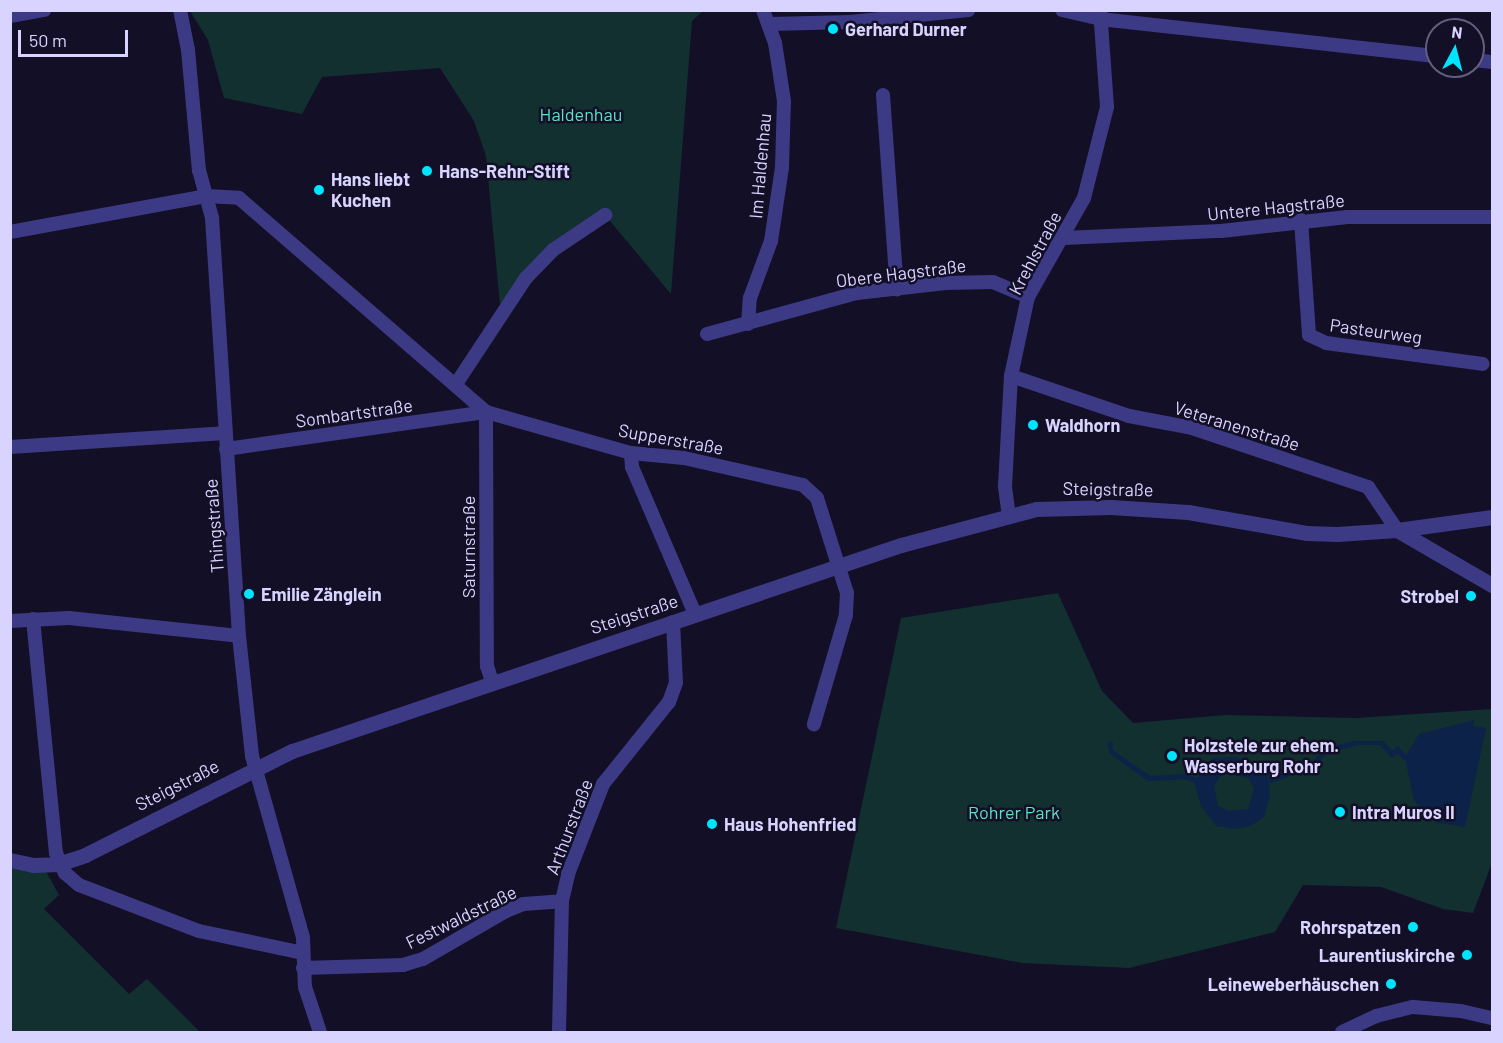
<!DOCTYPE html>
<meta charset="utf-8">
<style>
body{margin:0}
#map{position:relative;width:1503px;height:1043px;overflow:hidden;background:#130f26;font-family:Barlow,sans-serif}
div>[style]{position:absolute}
.green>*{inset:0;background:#12302f}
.water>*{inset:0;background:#0c2248}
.stream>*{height:4.5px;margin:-2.25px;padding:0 2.25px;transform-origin:2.25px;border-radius:2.25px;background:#0c2248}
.minor>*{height:14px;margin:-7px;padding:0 7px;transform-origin:7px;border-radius:7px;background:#3d3a85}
.tertiary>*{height:15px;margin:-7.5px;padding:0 7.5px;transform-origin:7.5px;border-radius:7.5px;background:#3d3a85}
.dots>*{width:16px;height:16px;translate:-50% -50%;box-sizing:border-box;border:3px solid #130f26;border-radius:50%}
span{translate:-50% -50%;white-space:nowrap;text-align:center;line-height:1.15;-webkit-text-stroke:5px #130f26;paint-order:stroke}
.poi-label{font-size:18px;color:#d9d4ff;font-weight:700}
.left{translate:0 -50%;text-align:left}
.right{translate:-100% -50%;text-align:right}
.park-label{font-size:18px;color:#5fe0c0}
.street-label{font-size:18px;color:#d9d4ff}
.frame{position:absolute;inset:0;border:12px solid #d9d4ff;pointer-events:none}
.north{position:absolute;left:1425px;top:18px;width:60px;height:60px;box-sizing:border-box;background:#130f26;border:2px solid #625e7d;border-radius:50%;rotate:7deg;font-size:16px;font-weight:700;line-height:24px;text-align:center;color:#d9d4ff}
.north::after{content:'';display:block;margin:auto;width:21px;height:27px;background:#00e5ff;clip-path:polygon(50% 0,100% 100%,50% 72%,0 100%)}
.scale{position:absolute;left:18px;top:30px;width:110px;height:27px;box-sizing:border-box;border:3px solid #d9d4ff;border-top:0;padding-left:8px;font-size:18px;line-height:21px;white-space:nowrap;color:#d9d4ff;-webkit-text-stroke:4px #130f26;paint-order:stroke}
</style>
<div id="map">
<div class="green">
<i style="clip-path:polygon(190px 11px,703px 11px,692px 21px,671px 294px,605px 215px,553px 250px,501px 316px,486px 156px,474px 121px,440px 68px,322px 77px,302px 114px,224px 98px,208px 40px)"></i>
<i style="clip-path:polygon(1058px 593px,1102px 691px,1133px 723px,1225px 715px,1356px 718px,1492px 709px,1492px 863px,1473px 913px,1443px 909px,1381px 887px,1303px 885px,1275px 932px,1129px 968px,1022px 963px,836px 928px,901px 618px)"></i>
<i style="clip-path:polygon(10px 867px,46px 871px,59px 895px,44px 909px,129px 994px,147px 979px,200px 1032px,11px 1032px)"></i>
</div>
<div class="water">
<i style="clip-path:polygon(1474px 720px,1473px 726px,1486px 728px,1465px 827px,1438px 823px,1414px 801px,1405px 757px,1419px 734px)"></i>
<i style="clip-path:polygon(evenodd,1234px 757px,1258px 763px,1268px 778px,1270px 795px,1264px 817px,1250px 826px,1235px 829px,1216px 826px,1201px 806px,1194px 782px,1212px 758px,1234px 757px,1222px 773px,1248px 778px,1254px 788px,1248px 809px,1229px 811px,1218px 806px,1214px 786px,1222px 773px)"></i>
</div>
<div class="stream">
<i style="left:1110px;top:748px;width:4px;rotate:-90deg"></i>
<i style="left:1112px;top:752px;width:45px;rotate:35.1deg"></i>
<i style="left:1149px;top:778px;width:34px;rotate:-3deg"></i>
<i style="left:1183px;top:776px;width:13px;rotate:18deg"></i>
<i style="left:1268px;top:781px;width:47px;rotate:-20deg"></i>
<i style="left:1312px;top:765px;width:21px;rotate:-47deg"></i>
<i style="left:1326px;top:750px;width:29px;rotate:-14deg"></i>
<i style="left:1354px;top:743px;width:28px"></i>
<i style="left:1382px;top:743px;width:15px;rotate:48deg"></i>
<i style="left:1392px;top:754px;width:7px;rotate:-45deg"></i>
<i style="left:1397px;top:749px;width:11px;rotate:45deg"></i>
</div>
<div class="minor">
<i style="left:180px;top:10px;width:41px;rotate:78.7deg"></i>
<i style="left:188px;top:50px;width:121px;rotate:84.8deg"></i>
<i style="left:199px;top:170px;width:50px;rotate:74.8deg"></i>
<i style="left:212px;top:218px;width:419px;rotate:86.3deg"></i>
<i style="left:239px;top:636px;width:121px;rotate:83.8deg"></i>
<i style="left:252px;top:756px;width:189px;rotate:74.3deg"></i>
<i style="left:303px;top:938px;width:49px;rotate:87.7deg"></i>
<i style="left:305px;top:987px;width:47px;rotate:71.6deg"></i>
<i style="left:1062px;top:10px;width:39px;rotate:13deg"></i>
<i style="left:1100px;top:19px;width:339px;rotate:6.3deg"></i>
<i style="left:10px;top:16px;width:35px;rotate:-10deg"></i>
<i style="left:770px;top:24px;width:80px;rotate:-1.4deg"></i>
<i style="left:850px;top:22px;width:119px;rotate:-5.8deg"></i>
<i style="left:1473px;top:60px;width:19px;rotate:6deg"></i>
<i style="left:883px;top:95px;width:195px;rotate:85.9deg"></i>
<i style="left:1301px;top:220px;width:115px;rotate:86deg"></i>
<i style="left:1309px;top:335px;width:19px;rotate:25deg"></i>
<i style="left:1326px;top:343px;width:158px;rotate:7.6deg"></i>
<i style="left:10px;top:232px;width:199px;rotate:-10.4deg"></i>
<i style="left:206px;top:196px;width:33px;rotate:3deg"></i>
<i style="left:239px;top:198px;width:327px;rotate:40.9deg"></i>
<i style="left:486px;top:412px;width:151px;rotate:15.8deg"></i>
<i style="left:631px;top:453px;width:53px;rotate:5.4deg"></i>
<i style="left:684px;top:458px;width:122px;rotate:12.8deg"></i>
<i style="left:803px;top:485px;width:19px;rotate:43deg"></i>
<i style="left:817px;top:498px;width:100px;rotate:72.5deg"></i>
<i style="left:847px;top:593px;width:22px;rotate:93deg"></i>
<i style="left:846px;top:615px;width:114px;rotate:106.4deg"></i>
<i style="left:1064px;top:238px;width:157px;rotate:-2.6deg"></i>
<i style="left:1221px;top:231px;width:127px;rotate:-6.3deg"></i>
<i style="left:1347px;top:217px;width:145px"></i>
<i style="left:748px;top:324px;width:26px;rotate:-86deg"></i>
<i style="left:750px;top:298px;width:61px;rotate:-69.8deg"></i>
<i style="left:771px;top:241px;width:75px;rotate:-81.5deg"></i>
<i style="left:782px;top:167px;width:66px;rotate:-88.3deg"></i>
<i style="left:784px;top:101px;width:59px;rotate:-98.8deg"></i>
<i style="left:775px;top:43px;width:35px;rotate:-110deg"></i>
<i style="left:707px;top:334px;width:156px;rotate:-15.3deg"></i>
<i style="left:857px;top:293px;width:89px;rotate:-6.5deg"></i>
<i style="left:945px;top:283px;width:48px;rotate:-1.2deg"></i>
<i style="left:993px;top:282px;width:38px;rotate:23deg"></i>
<i style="left:1011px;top:376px;width:125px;rotate:18.7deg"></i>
<i style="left:1129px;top:416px;width:64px;rotate:10.8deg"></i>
<i style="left:1192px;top:428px;width:186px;rotate:18.5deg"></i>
<i style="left:1368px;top:487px;width:52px;rotate:56deg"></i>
<i style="left:456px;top:384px;width:127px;rotate:-56.6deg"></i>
<i style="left:526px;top:278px;width:39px;rotate:-46deg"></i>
<i style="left:553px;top:250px;width:63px;rotate:-33.9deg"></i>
<i style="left:10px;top:447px;width:215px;rotate:-3.7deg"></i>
<i style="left:226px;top:449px;width:263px;rotate:-8.1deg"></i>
<i style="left:486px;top:412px;width:254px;rotate:89.8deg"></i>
<i style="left:487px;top:666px;width:16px;rotate:72deg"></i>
<i style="left:631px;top:453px;width:14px;rotate:86deg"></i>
<i style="left:632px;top:467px;width:160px;rotate:66.8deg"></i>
<i style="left:1009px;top:516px;width:30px;rotate:-98deg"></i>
<i style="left:1005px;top:486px;width:110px;rotate:-86.9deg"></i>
<i style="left:1011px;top:376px;width:81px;rotate:-77.9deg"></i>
<i style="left:1028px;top:297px;width:114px;rotate:-60.5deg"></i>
<i style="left:1084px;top:198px;width:94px;rotate:-75.8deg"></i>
<i style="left:1107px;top:107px;width:97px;rotate:-94.1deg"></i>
<i style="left:33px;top:619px;width:235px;rotate:84.4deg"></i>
<i style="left:56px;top:853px;width:22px;rotate:66deg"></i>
<i style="left:65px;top:873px;width:18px;rotate:41deg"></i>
<i style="left:79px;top:885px;width:129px;rotate:21deg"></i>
<i style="left:199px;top:931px;width:106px;rotate:11.9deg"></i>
<i style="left:10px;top:621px;width:59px;rotate:-2.9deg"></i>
<i style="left:69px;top:618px;width:171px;rotate:6deg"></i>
<i style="left:303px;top:968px;width:100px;rotate:-1.7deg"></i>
<i style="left:403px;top:965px;width:21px;rotate:-17deg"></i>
<i style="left:423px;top:959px;width:96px;rotate:-30deg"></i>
<i style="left:506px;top:911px;width:18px;rotate:-22deg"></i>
<i style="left:523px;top:904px;width:39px;rotate:-4deg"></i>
<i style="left:559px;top:1032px;width:131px;rotate:-88.7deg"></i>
<i style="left:562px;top:901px;width:28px;rotate:-77deg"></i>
<i style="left:568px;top:874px;width:97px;rotate:-68.7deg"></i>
<i style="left:603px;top:784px;width:105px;rotate:-51.2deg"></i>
<i style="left:669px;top:702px;width:20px;rotate:-70deg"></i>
<i style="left:676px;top:683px;width:61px;rotate:-92.8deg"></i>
<i style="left:1342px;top:1032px;width:38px;rotate:-25deg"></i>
<i style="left:1376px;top:1016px;width:38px;rotate:-14deg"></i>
<i style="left:1413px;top:1007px;width:48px;rotate:4.8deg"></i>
<i style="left:1461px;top:1011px;width:32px;rotate:13deg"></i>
</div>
<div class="tertiary">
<i style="left:1397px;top:530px;width:110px;rotate:30.1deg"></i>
<i style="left:10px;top:860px;width:24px;rotate:12deg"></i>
<i style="left:33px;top:865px;width:25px;rotate:-2deg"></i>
<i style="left:58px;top:864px;width:28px;rotate:-18deg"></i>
<i style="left:85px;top:855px;width:232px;rotate:-26.7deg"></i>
<i style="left:292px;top:751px;width:643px;rotate:-18.69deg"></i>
<i style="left:901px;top:545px;width:140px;rotate:-14.9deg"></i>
<i style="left:1036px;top:509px;width:75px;rotate:-1.5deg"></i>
<i style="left:1111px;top:507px;width:77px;rotate:3.7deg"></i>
<i style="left:1188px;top:512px;width:121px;rotate:10deg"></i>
<i style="left:1307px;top:533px;width:30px;rotate:2deg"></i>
<i style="left:1337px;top:534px;width:60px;rotate:-3.8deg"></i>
<i style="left:1397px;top:530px;width:96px;rotate:-7.8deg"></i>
</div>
<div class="dots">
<i style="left:833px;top:29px;background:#00e5ff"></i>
<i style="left:427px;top:171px;background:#00e5ff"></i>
<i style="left:319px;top:190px;background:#00e5ff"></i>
<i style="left:1033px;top:425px;background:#00e5ff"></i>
<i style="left:249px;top:594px;background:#00e5ff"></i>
<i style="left:1471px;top:596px;background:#00e5ff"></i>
<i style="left:1172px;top:756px;background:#00e5ff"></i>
<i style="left:1340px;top:812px;background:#00e5ff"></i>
<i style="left:712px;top:824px;background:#00e5ff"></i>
<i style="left:1413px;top:927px;background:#00e5ff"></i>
<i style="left:1467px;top:955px;background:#00e5ff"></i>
<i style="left:1391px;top:984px;background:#00e5ff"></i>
</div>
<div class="poi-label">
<span class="left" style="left:845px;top:29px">Gerhard Durner</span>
<span class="left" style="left:439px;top:171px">Hans-Rehn-Stift</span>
<span class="left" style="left:331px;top:190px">Hans liebt<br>Kuchen</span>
<span class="left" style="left:1045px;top:425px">Waldhorn</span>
<span class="left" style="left:261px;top:594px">Emilie Zänglein</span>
<span class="right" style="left:1459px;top:596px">Strobel</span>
<span class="left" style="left:1184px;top:756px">Holzstele zur ehem.<br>Wasserburg Rohr</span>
<span class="left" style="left:1352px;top:812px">Intra Muros II</span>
<span class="left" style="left:724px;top:824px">Haus Hohenfried</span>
<span class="right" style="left:1401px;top:927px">Rohrspatzen</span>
<span class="right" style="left:1455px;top:955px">Laurentiuskirche</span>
<span class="right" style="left:1379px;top:984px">Leineweberhäuschen</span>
</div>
<div class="park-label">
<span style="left:581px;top:114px">Haldenhau</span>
<span style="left:1014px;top:812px">Rohrer Park</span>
</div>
<div class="street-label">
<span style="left:760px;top:166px;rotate:-85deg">Im Haldenhau</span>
<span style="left:1276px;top:207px;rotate:-6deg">Untere Hagstraße</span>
<span style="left:1035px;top:253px;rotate:-62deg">Krehlstraße</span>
<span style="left:901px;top:273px;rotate:-7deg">Obere Hagstraße</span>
<span style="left:1376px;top:331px;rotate:8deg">Pasteurweg</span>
<span style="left:354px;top:413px;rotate:-8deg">Sombartstraße</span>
<span style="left:1237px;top:426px;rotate:17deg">Veteranenstraße</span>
<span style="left:671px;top:439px;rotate:10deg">Supperstraße</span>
<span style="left:1108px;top:489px;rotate:1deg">Steigstraße</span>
<span style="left:214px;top:526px;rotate:-94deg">Thingstraße</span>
<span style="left:468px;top:547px;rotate:-90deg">Saturnstraße</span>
<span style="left:634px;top:614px;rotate:-18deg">Steigstraße</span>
<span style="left:177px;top:785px;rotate:-27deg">Steigstraße</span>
<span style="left:569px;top:827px;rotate:-69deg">Arthurstraße</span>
<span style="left:461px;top:917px;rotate:-26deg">Festwaldstraße</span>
</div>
<div class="frame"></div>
<div class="north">N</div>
<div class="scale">50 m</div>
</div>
